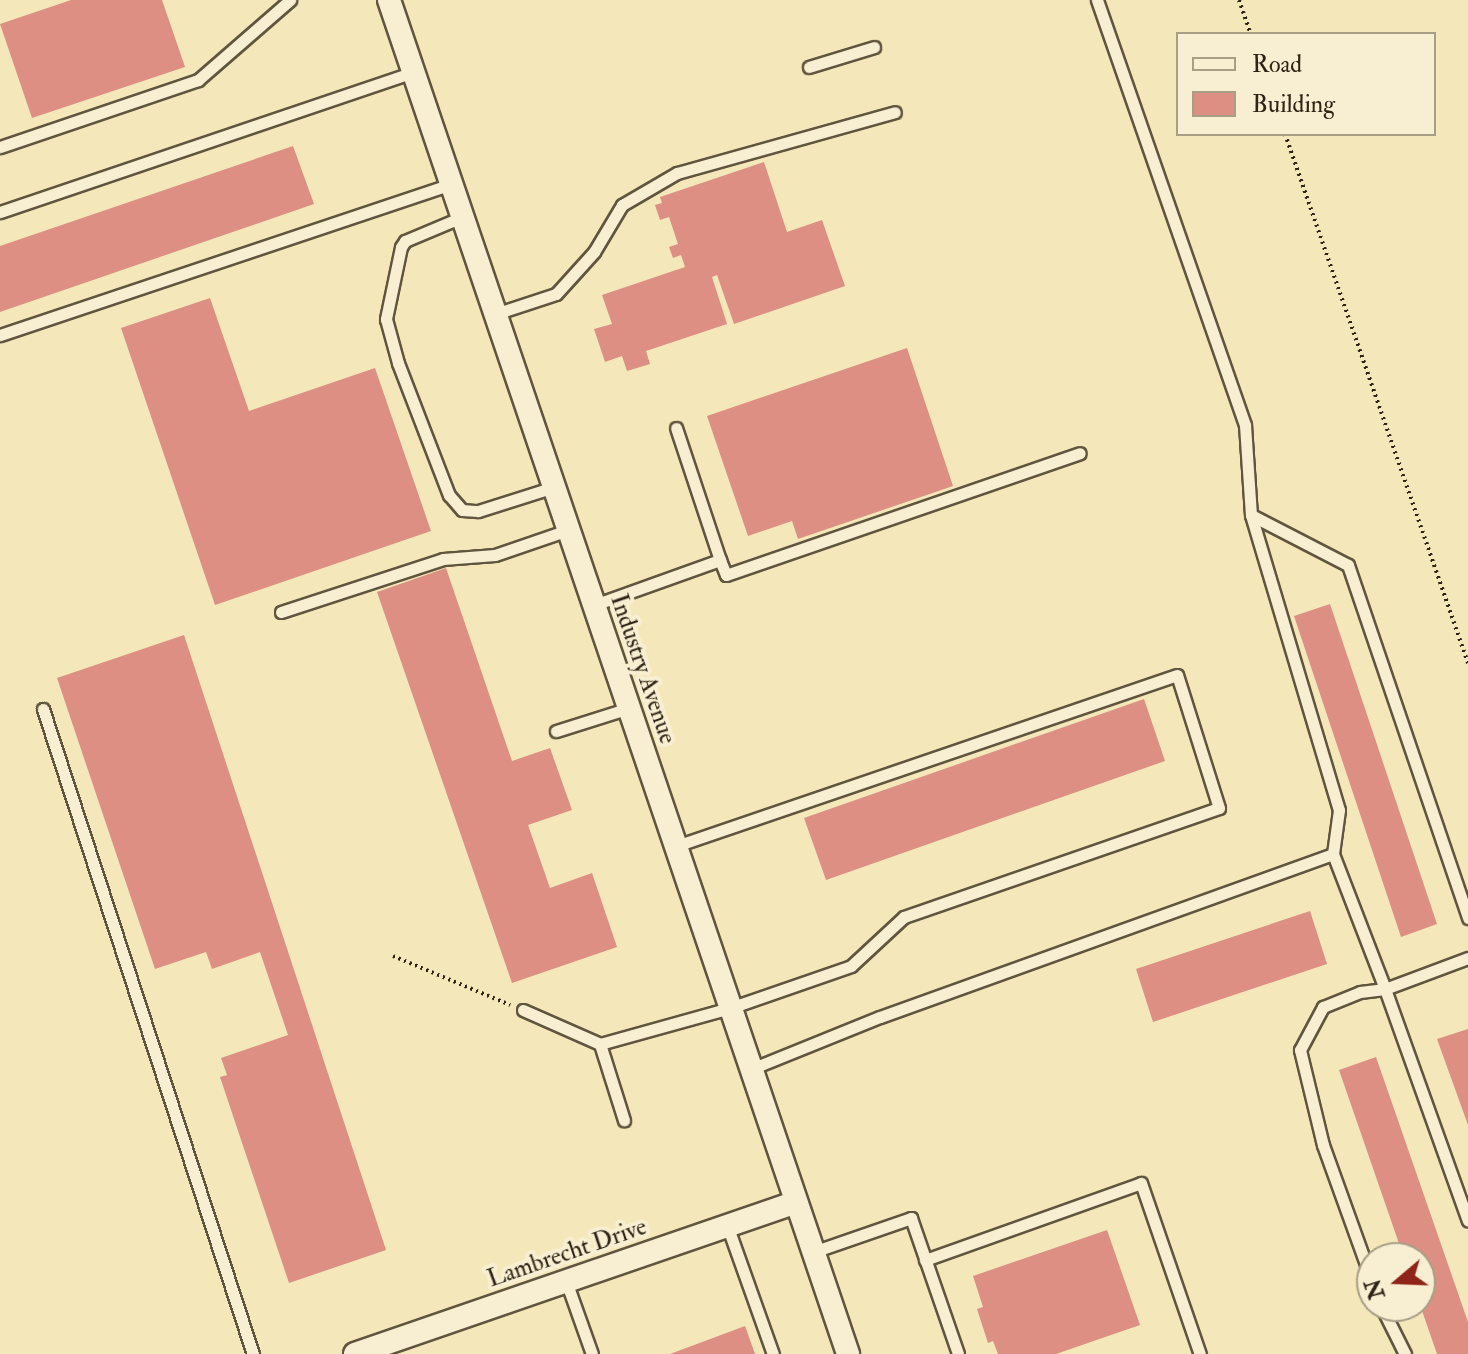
<!DOCTYPE html>
<style>
body{margin:0}
#map{position:relative;width:1468px;height:1354px;overflow:hidden;background:#f4e7ba;font-family:"IM FELL Double Pica",serif}
div>[style]{position:absolute}
.building>*{inset:0;background:#dd8f83}
.path>*{height:4px;margin-top:-2px;transform-origin:0;background:repeating-linear-gradient(90deg,#2e2415 0 2px,transparent 0 6px)}
.roads{filter:drop-shadow(2px 0 #60553e) drop-shadow(-2px 0 #60553e) drop-shadow(0 2px #60553e) drop-shadow(0 -2px #60553e)}
.lane>*{height:11px;margin:-5.5px;padding:0 5.5px;transform-origin:5.5px;border-radius:5.5px;background:#f8efd2}
.street>*{height:22px;margin:-11px;padding:0 11px;transform-origin:11px;border-radius:11px;background:#f8efd2}
span{translate:-50% -50%;white-space:nowrap;text-align:center;line-height:1.15;-webkit-text-stroke:8px #f8efd2;paint-order:stroke}
.street-label{font-size:24px;color:#2e2415}
.legend{position:absolute;left:1176px;top:32px;width:260px;height:104px;box-sizing:border-box;background:#f8efd2;border:2px solid #a79e86;margin:0;padding:10px 14px;list-style:none;font-size:24px;color:#2e2415}
.legend li{display:flex;align-items:center;gap:16px;height:40px}
.legend b{width:40px;border:2px solid #a79e86}
.north{position:absolute;left:1356px;top:1242px;width:80px;height:80px;box-sizing:border-box;background:#f8efd2;border:2px solid #a79e86;border-radius:50%;rotate:251deg;font-size:22px;font-weight:700;line-height:32px;text-align:center;color:#2e2415}
.north::after{content:'';display:block;margin:auto;width:28px;height:36px;background:#8f2418;clip-path:polygon(50% 0,100% 100%,50% 72%,0 100%)}
</style>
<div id="map">
<div class="building">
<i style="clip-path:polygon(71px 0,162px 0,185px 67px,32px 118px,0 24px)"></i>
<i style="clip-path:polygon(293px 146px,314px 204px,0 312px,0 246px)"></i>
<i style="clip-path:polygon(764px 162px,787px 232px,822px 220px,845px 286px,734px 324px,717px 275px,712px 277px,727px 324px,646px 351px,650px 364px,627px 371px,622px 356px,605px 362px,594px 329px,612px 324px,602px 295px,685px 267px,681px 255px,673px 258px,669px 247px,678px 244px,669px 217px,660px 220px,655px 205px,662px 203px,660px 197px)"></i>
<i style="clip-path:polygon(210px 298px,249px 411px,375px 368px,431px 531px,215px 605px,121px 328px)"></i>
<i style="clip-path:polygon(907px 348px,953px 486px,798px 539px,792px 521px,748px 536px,707px 416px)"></i>
<i style="clip-path:polygon(446px 568px,512px 761px,550px 748px,572px 810px,528px 825px,550px 888px,592px 873px,617px 947px,512px 983px,377px 592px)"></i>
<i style="clip-path:polygon(1330px 604px,1437px 924px,1401px 937px,1294px 616px)"></i>
<i style="clip-path:polygon(184px 635px,386px 1250px,289px 1283px,220px 1077px,227px 1075px,221px 1058px,288px 1035px,260px 952px,212px 969px,206px 952px,155px 969px,57px 678px)"></i>
<i style="clip-path:polygon(1144px 699px,1165px 761px,826px 880px,804px 818px)"></i>
<i style="clip-path:polygon(1310px 911px,1327px 964px,1153px 1022px,1136px 969px)"></i>
<i style="clip-path:polygon(1468px 1029px,1468px 1125px,1437px 1039px)"></i>
<i style="clip-path:polygon(1376px 1057px,1468px 1322px,1468px 1354px,1437px 1354px,1420px 1305px,1420px 1258px,1404px 1258px,1339px 1070px)"></i>
<i style="clip-path:polygon(1107px 1230px,1140px 1325px,1056px 1354px,998px 1354px,993px 1341px,988px 1343px,977px 1309px,983px 1307px,973px 1276px)"></i>
<i style="clip-path:polygon(745px 1326px,755px 1354px,670px 1354px)"></i>
</div>
<div class="path">
<i style="left:1239px;top:0;width:36px;rotate:71deg"></i>
<i style="left:1285px;top:134px;width:560px;rotate:70.92deg"></i>
<i style="left:393px;top:956px;width:127px;rotate:22.7deg"></i>
</div>
<div class="roads">
<div class="lane">
<i style="left:1097px;top:0;width:450px;rotate:70.8deg"></i>
<i style="left:1245px;top:425px;width:90px;rotate:86.2deg"></i>
<i style="left:1251px;top:515px;width:308px;rotate:73.4deg"></i>
<i style="left:1339px;top:810px;width:44px;rotate:97.8deg"></i>
<i style="left:809px;top:67px;width:68px;rotate:-17.1deg"></i>
<i style="left:0;top:147px;width:209px;rotate:-18.7deg"></i>
<i style="left:198px;top:80px;width:122px;rotate:-41deg"></i>
<i style="left:0;top:212px;width:437px;rotate:-18.7deg"></i>
<i style="left:462px;top:217px;width:62px;rotate:157.2deg"></i>
<i style="left:405px;top:241px;width:7px;rotate:124deg"></i>
<i style="left:401px;top:247px;width:74px;rotate:101.8deg"></i>
<i style="left:386px;top:319px;width:46px;rotate:74.7deg"></i>
<i style="left:398px;top:363px;width:142px;rotate:68.9deg"></i>
<i style="left:449px;top:495px;width:20px;rotate:49deg"></i>
<i style="left:462px;top:510px;width:16px;rotate:4deg"></i>
<i style="left:478px;top:511px;width:80px;rotate:-17.5deg"></i>
<i style="left:495px;top:314px;width:64px;rotate:-18.2deg"></i>
<i style="left:556px;top:294px;width:57px;rotate:-47.9deg"></i>
<i style="left:594px;top:252px;width:55px;rotate:-59.2deg"></i>
<i style="left:622px;top:205px;width:64px;rotate:-30.2deg"></i>
<i style="left:677px;top:173px;width:226px;rotate:-15.6deg"></i>
<i style="left:0;top:335px;width:476px;rotate:-18.5deg"></i>
<i style="left:1251px;top:515px;width:109px;rotate:27.3deg"></i>
<i style="left:1348px;top:565px;width:373px;rotate:71.2deg"></i>
<i style="left:720px;top:560px;width:16px;rotate:68deg"></i>
<i style="left:726px;top:575px;width:374px;rotate:-19deg"></i>
<i style="left:594px;top:605px;width:134px;rotate:-19.7deg"></i>
<i style="left:720px;top:560px;width:139px;rotate:-108.4deg"></i>
<i style="left:281px;top:612px;width:170px;rotate:-18.1deg"></i>
<i style="left:443px;top:559px;width:52px;rotate:-4.4deg"></i>
<i style="left:495px;top:555px;width:77px;rotate:-18.9deg"></i>
<i style="left:43px;top:709px;width:678px;rotate:71.97deg"></i>
<i style="left:556px;top:731px;width:77px;rotate:-17.5deg"></i>
<i style="left:523px;top:1010px;width:84px;rotate:23.8deg"></i>
<i style="left:600px;top:1044px;width:135px;rotate:-15.5deg"></i>
<i style="left:730px;top:1008px;width:128px;rotate:-19.1deg"></i>
<i style="left:851px;top:966px;width:72px;rotate:-42.8deg"></i>
<i style="left:904px;top:917px;width:333px;rotate:-19.1deg"></i>
<i style="left:1219px;top:808px;width:139px;rotate:-107.5deg"></i>
<i style="left:1177px;top:675px;width:529px;rotate:161.15deg"></i>
<i style="left:600px;top:1044px;width:80px;rotate:72.5deg"></i>
<i style="left:751px;top:1069px;width:139px;rotate:-22deg"></i>
<i style="left:880px;top:1017px;width:481px;rotate:-19.8deg"></i>
<i style="left:1333px;top:854px;width:145px;rotate:68.9deg"></i>
<i style="left:1385px;top:989px;width:89px;rotate:-20.5deg"></i>
<i style="left:727px;top:1225px;width:137px;rotate:70.4deg"></i>
<i style="left:813px;top:1252px;width:104px;rotate:-19.1deg"></i>
<i style="left:911px;top:1218px;width:144px;rotate:70.9deg"></i>
<i style="left:925px;top:1260px;width:229px;rotate:-19.6deg"></i>
<i style="left:1141px;top:1183px;width:181px;rotate:71deg"></i>
<i style="left:566px;top:1281px;width:77px;rotate:70.4deg"></i>
<i style="left:1372px;top:1281px;width:145px;rotate:-109.8deg"></i>
<i style="left:1323px;top:1145px;width:98px;rotate:-103.6deg"></i>
<i style="left:1300px;top:1050px;width:49px;rotate:-61.9deg"></i>
<i style="left:1323px;top:1007px;width:40px;rotate:-22deg"></i>
<i style="left:1360px;top:992px;width:25px;rotate:-7deg"></i>
<i style="left:1385px;top:989px;width:246px;rotate:70.3deg"></i>
<i style="left:1381px;top:1306px;width:54px;rotate:63.4deg"></i>
</div>
<div class="street">
<i style="left:389px;top:0;width:1430px;rotate:71.27deg"></i>
<i style="left:355px;top:1354px;width:466px;rotate:-19deg"></i>
</div>
</div>
<div class="street-label">
<span style="left:643px;top:669px;rotate:71deg">Industry Avenue</span>
<span style="left:567px;top:1253px;rotate:-19deg">Lambrecht Drive</span>
</div>
<ul class="legend">
<li><b style="height:10px;background:#f8efd2"></b>Road</li>
<li><b style="height:22px;background:#dd8f83"></b>Building</li>
</ul>
<div class="north">N</div>
</div>
